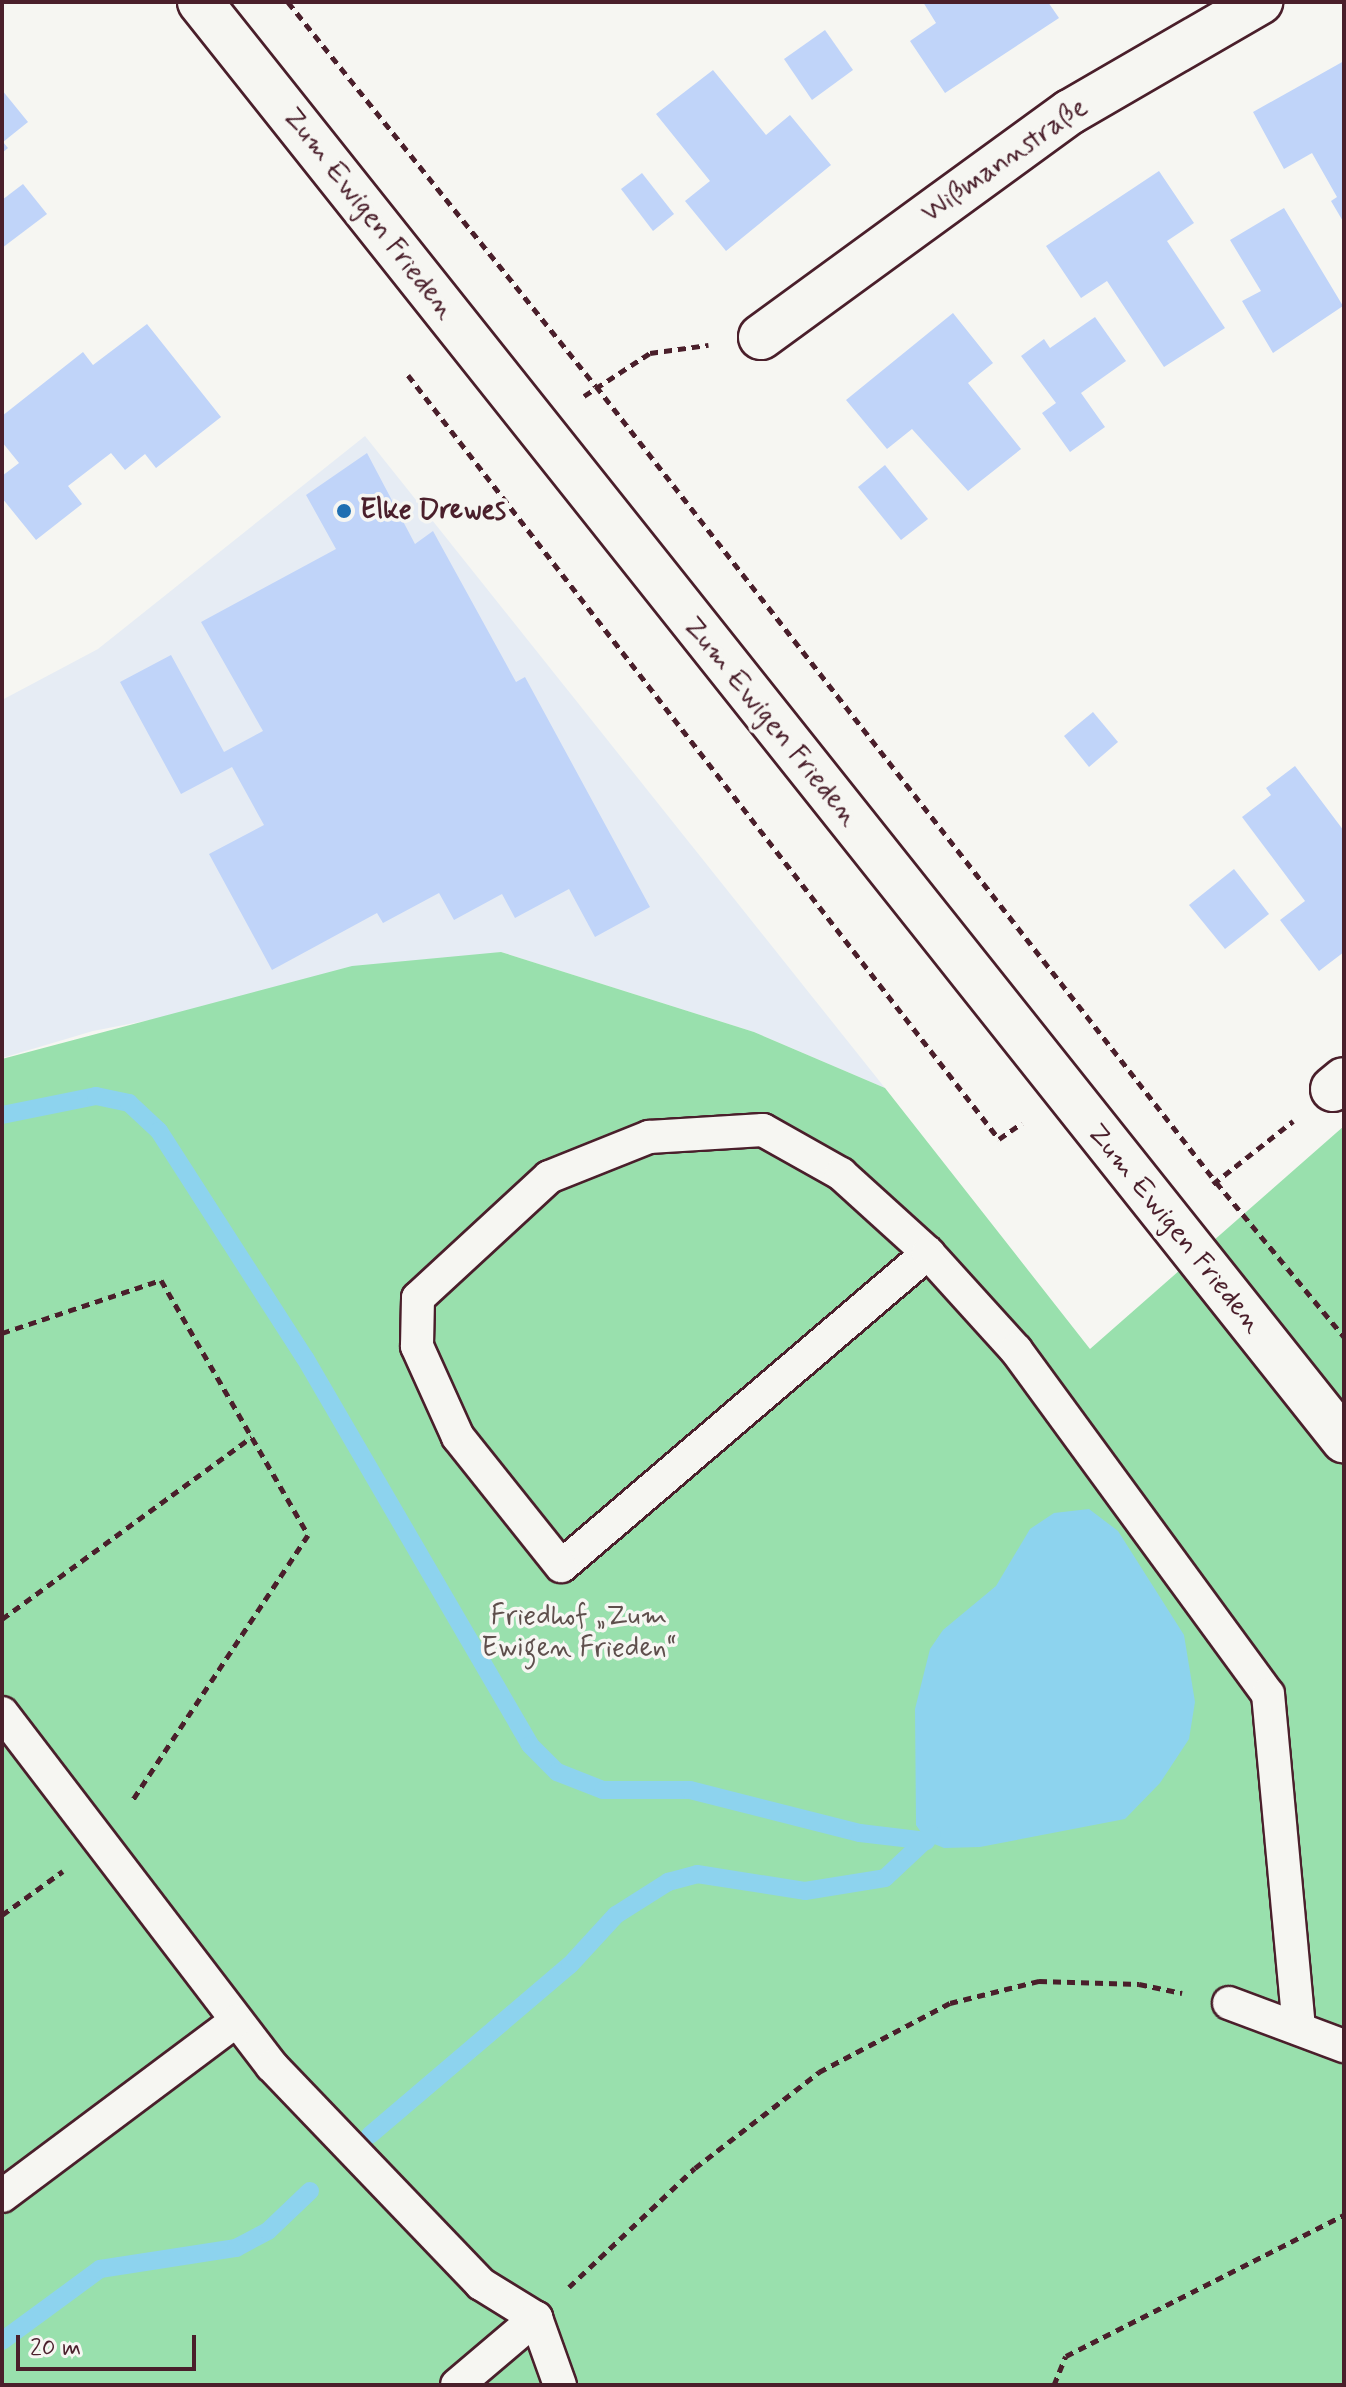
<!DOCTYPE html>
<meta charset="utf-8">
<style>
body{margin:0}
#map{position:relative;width:1346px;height:2387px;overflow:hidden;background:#f6f6f2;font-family:Mynerve,sans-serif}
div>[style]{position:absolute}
.built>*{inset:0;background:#e6ecf4}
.green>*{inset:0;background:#99e0ad}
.water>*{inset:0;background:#8dd3ee}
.stream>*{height:18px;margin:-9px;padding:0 9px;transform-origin:9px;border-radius:9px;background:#8dd3ee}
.building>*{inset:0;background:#c0d4f9}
.path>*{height:5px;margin-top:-2.5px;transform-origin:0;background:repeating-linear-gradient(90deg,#4a1f2b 0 8px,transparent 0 14px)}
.roads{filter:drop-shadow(2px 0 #4a1f2b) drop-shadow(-2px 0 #4a1f2b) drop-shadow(0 2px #4a1f2b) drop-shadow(0 -2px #4a1f2b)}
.service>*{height:32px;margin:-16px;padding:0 16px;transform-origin:16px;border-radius:16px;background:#f6f6f2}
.minor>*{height:44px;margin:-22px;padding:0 22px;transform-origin:22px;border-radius:22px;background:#f6f6f2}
.dots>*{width:22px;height:22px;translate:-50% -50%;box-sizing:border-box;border:4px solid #f6f6f2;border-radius:50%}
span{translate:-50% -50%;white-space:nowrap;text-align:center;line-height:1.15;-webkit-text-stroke:7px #f6f6f2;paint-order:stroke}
.street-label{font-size:28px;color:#4a1f2b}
.poi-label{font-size:28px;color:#4a1f2b;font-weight:700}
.left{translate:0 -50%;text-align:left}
.park-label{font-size:28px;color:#5e4f4c}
.frame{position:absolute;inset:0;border:4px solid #4a1f2b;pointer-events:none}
.scale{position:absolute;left:16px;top:2335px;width:180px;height:36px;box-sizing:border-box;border:4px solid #4a1f2b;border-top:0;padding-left:10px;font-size:24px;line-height:28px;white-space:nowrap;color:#4a1f2b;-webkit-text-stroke:6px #f6f6f2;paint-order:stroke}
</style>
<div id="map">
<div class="built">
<i style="clip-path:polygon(365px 436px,885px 1088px,754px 1032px,501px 952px,93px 1031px,2px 1058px,2px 700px,98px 649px)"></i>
</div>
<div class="green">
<i style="clip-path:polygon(501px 952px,754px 1032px,885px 1088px,1090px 1349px,1344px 1126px,1344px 2385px,2px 2385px,2px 1059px,352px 966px)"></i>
</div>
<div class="water">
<i style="clip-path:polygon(1089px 1509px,1118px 1531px,1184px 1635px,1195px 1702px,1189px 1739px,1160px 1783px,1125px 1819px,980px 1847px,944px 1848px,927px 1841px,916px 1825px,915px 1709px,930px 1649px,943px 1630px,996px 1586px,1030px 1529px,1054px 1513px)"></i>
</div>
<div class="stream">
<i style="left:2px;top:1115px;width:96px;rotate:-11.4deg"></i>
<i style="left:96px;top:1096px;width:34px;rotate:12deg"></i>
<i style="left:129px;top:1103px;width:41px;rotate:43deg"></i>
<i style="left:159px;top:1131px;width:270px;rotate:57.3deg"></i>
<i style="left:305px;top:1358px;width:448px;rotate:59.8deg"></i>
<i style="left:530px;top:1745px;width:38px;rotate:45deg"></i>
<i style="left:557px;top:1772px;width:49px;rotate:21.4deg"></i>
<i style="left:603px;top:1790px;width:87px"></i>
<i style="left:690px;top:1790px;width:175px;rotate:14.2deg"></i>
<i style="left:860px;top:1833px;width:67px;rotate:6.8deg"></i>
<i style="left:370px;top:2135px;width:262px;rotate:-40.4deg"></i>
<i style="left:570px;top:1965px;width:68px;rotate:-47.4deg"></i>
<i style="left:616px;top:1915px;width:62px;rotate:-32.4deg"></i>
<i style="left:668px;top:1882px;width:30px;rotate:-15deg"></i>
<i style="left:697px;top:1874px;width:109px;rotate:8.9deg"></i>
<i style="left:805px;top:1891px;width:81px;rotate:-9.2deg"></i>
<i style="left:885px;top:1878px;width:64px;rotate:-43.1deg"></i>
<i style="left:2px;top:2341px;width:122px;rotate:-36.3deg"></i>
<i style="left:100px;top:2269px;width:138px;rotate:-8.8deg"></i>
<i style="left:236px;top:2248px;width:36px;rotate:-28deg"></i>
<i style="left:268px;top:2231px;width:58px;rotate:-43.6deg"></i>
</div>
<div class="building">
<i style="clip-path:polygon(923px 2px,1048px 2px,1059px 18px,945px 93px,910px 41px,936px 23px)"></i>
<i style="clip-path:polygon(825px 30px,853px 70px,812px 100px,784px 59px)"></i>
<i style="clip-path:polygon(1344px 61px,1344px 223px,1331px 201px,1337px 197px,1312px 153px,1284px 169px,1253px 112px)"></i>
<i style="clip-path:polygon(713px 70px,766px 135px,790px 115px,831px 165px,726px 251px,685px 201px,710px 181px,656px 114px)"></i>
<i style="clip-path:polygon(2px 90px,28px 122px,3px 142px,8px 148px,2px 153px)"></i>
<i style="clip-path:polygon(1159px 171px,1194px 223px,1167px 241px,1225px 328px,1164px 367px,1107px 281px,1081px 298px,1046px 246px)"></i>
<i style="clip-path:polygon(642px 173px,674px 214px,653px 231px,621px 189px)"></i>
<i style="clip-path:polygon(23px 184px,47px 214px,2px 248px,2px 200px)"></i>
<i style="clip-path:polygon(1284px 208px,1343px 306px,1273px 353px,1242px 301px,1261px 291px,1230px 240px)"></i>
<i style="clip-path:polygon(953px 313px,993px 363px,968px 383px,1021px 449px,968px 491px,912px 429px,887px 449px,846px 400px)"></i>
<i style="clip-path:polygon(1095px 317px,1126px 361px,1081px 393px,1105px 427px,1070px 452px,1042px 413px,1056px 403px,1021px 356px,1044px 339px,1050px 348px)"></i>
<i style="clip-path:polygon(147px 324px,221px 417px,156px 468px,145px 454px,125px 470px,111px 453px,68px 486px,82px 504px,36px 540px,2px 498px,2px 476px,19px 463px,2px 442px,2px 416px,83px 352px,93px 365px)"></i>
<i style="clip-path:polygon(367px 453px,415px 544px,433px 531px,516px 682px,525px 677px,650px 907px,595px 937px,569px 889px,515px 918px,502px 894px,454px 920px,439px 893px,383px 923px,377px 913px,272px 970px,209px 854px,264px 825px,232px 767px,181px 794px,120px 682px,171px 655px,224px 752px,263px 731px,201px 622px,336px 549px,306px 495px)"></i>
<i style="clip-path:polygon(885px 465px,928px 519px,901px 540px,858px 487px)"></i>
<i style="clip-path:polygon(1093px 712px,1118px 742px,1089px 767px,1064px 736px)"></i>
<i style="clip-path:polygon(1295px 766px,1344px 831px,1344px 952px,1319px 971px,1280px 920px,1305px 901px,1242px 817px,1271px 795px,1266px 788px)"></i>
<i style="clip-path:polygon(1234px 869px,1269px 914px,1225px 949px,1189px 905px)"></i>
</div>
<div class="path">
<i style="left:288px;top:2px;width:492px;rotate:51.3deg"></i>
<i style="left:596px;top:386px;width:1009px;rotate:52.09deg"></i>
<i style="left:1216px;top:1182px;width:201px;rotate:50.4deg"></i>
<i style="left:408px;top:375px;width:966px;rotate:52.28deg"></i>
<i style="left:999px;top:1139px;width:28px;rotate:-35deg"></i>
<i style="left:584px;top:396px;width:79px;rotate:-33.1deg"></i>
<i style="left:650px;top:353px;width:59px;rotate:-7.9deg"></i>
<i style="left:1213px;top:1184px;width:102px;rotate:-38.2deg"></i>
<i style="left:2px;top:1333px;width:168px;rotate:-18.4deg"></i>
<i style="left:161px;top:1280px;width:294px;rotate:60deg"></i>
<i style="left:308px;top:1535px;width:320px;rotate:123.5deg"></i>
<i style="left:2px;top:1619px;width:309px;rotate:-36.1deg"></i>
<i style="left:2px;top:1915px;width:75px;rotate:-35.8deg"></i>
<i style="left:569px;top:2287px;width:173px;rotate:-43.4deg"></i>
<i style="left:695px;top:2168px;width:157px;rotate:-37.7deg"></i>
<i style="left:819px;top:2072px;width:148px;rotate:-27.8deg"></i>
<i style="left:950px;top:2003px;width:92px;rotate:-13.9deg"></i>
<i style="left:1039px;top:1981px;width:100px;rotate:1.7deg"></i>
<i style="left:1139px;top:1984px;width:44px;rotate:11.8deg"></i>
<i style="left:1054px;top:2385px;width:31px;rotate:-68deg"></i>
<i style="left:1066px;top:2356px;width:312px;rotate:-26.9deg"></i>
</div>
<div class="roads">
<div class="service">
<i style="left:928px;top:1253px;width:482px;rotate:139.5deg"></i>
<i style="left:561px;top:1566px;width:165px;rotate:-128.6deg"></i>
<i style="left:458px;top:1437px;width:100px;rotate:-114.3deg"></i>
<i style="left:417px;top:1346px;width:48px;rotate:-88.8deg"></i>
<i style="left:418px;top:1298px;width:178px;rotate:-42.7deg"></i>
<i style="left:549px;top:1177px;width:108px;rotate:-21.8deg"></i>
<i style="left:649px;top:1137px;width:114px;rotate:-3.5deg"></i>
<i style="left:763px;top:1130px;width:90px;rotate:29.4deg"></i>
<i style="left:841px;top:1174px;width:118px;rotate:42.2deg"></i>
<i style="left:928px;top:1253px;width:131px;rotate:47.8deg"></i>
<i style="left:1016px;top:1350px;width:426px;rotate:53.8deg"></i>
<i style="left:1268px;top:1694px;width:334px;rotate:84.7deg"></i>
<i style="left:2px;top:1713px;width:444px;rotate:52.6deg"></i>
<i style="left:272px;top:2066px;width:302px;rotate:46.2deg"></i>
<i style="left:481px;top:2284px;width:65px;rotate:31.7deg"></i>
<i style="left:536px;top:2318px;width:71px;rotate:70.3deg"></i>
<i style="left:1229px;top:2003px;width:123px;rotate:20.5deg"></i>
<i style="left:2px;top:2196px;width:292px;rotate:-36.8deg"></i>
<i style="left:457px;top:2385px;width:104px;rotate:-40.3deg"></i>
</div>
<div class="minor">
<i style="left:200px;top:2px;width:1838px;rotate:51.5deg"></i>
<i style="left:761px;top:337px;width:382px;rotate:-36.1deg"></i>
<i style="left:1070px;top:112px;width:220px;rotate:-30.1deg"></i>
<i style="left:1333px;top:1089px;width:14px;rotate:-39deg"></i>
</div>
</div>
<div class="dots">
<i style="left:344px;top:511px;background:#1f6fb2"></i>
</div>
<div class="street-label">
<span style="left:1005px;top:161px;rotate:-35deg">Wißmannstraße</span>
<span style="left:368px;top:214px;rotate:52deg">Zum Ewigen Frieden</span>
<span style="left:770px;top:722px;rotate:51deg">Zum Ewigen Frieden</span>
<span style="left:1174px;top:1229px;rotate:51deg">Zum Ewigen Frieden</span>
</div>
<div class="poi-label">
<span class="left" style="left:360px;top:511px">Elke Drewes</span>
</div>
<div class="park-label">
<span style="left:579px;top:1633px">Friedhof „Zum<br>Ewigen Frieden“</span>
</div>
<div class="frame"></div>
<div class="scale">20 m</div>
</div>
